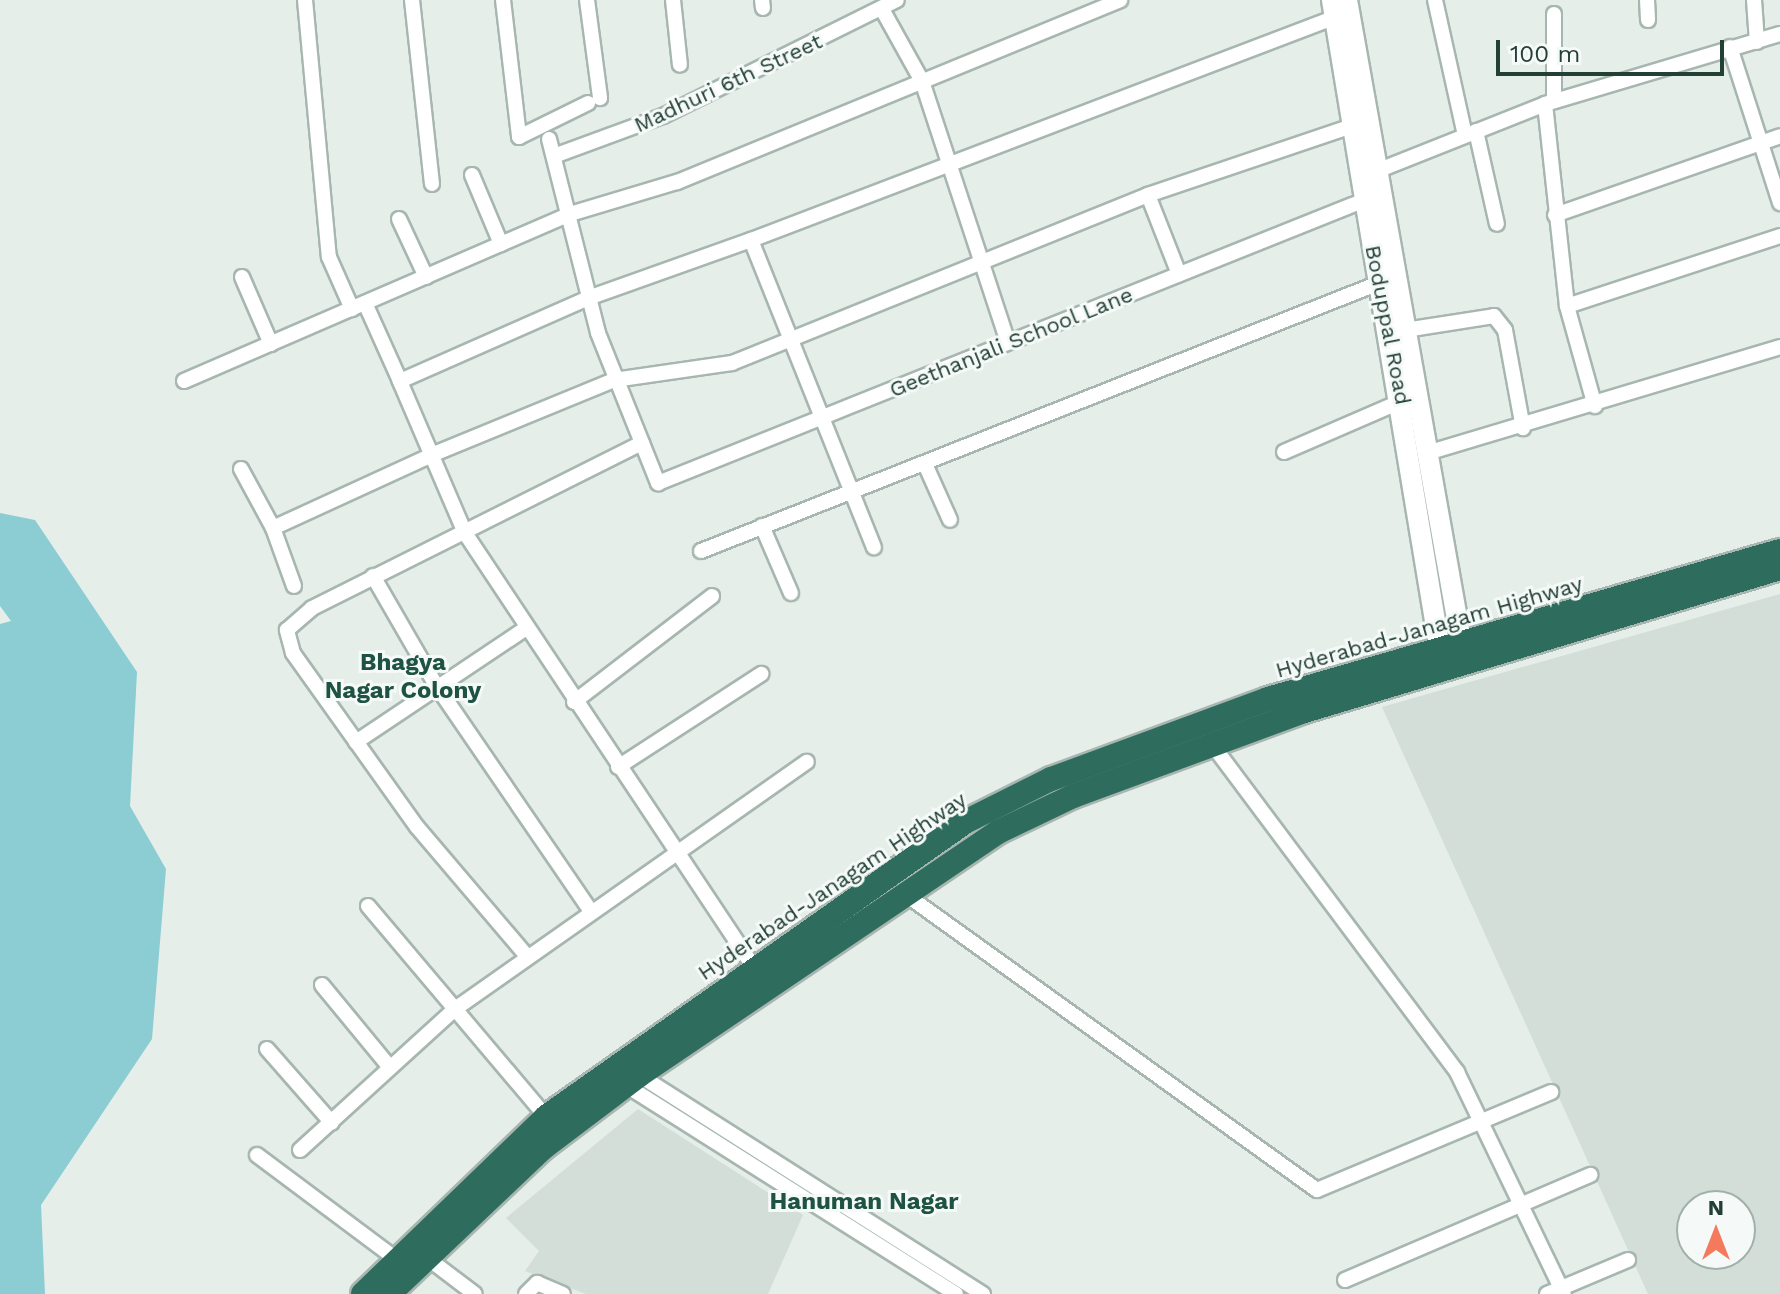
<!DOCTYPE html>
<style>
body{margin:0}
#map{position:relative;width:1780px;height:1294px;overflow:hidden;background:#e5eee9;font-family:"Work Sans",sans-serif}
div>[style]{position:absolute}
.built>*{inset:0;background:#d3ded8}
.water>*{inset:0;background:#8cccd3}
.roads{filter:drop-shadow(2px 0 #a7b6b0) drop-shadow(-2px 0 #a7b6b0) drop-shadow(0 2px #a7b6b0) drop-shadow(0 -2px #a7b6b0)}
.street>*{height:14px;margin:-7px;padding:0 7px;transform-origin:7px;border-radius:7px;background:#fff}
.secondary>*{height:20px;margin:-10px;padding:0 10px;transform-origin:10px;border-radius:10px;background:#fff}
.highway>*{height:24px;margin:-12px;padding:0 12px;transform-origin:12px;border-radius:12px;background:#2e6d5d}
span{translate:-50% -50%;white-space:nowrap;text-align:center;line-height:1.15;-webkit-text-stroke:6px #f5faf8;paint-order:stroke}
.street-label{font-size:22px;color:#234037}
.neighbourhood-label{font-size:24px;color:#1e5343;font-weight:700}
.north{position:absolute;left:1676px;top:1190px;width:80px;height:80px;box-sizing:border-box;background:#f5faf8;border:2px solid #a1b0ab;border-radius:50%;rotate:0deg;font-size:22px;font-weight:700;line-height:32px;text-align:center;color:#234037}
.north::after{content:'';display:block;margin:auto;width:28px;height:36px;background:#f4795d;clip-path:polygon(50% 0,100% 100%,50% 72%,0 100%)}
.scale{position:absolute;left:1496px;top:40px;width:228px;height:36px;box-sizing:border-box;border:4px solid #234037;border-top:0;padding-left:10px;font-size:24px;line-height:28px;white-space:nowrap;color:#234037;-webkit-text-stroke:6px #f5faf8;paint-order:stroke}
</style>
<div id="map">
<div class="built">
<i style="clip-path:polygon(evenodd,1780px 594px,1780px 1294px,1648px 1294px,1382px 707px,1780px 594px,1692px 1206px,1740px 1206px,1740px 1254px,1692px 1254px,1692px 1206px)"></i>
<i style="clip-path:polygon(638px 1109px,803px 1215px,768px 1294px,586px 1294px,525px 1271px,539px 1251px,506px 1218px)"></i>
</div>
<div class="water">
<i style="clip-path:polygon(0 513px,35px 520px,137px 672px,130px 806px,166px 869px,152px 1039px,41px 1205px,45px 1294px,0 1294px,0 624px,11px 621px,0 606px)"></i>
</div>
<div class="roads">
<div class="street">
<i style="left:305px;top:0;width:258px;rotate:84.7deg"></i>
<i style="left:329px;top:257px;width:57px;rotate:66.1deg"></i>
<i style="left:412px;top:0;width:185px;rotate:83.8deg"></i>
<i style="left:503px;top:0;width:138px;rotate:83.3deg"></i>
<i style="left:519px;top:137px;width:77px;rotate:-26.2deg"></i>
<i style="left:587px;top:0;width:99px;rotate:82.4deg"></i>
<i style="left:673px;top:0;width:65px;rotate:83.9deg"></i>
<i style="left:762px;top:0;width:8px;rotate:83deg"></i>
<i style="left:1435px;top:0;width:138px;rotate:77.5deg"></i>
<i style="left:1647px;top:0;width:20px;rotate:87deg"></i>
<i style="left:1754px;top:0;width:42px;rotate:85.9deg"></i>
<i style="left:883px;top:11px;width:80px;rotate:60.9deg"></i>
<i style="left:922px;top:81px;width:275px;rotate:71.8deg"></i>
<i style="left:1554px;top:14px;width:87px;rotate:90deg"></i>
<i style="left:1730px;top:47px;width:164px;rotate:72.2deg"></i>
<i style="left:1545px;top:104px;width:203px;rotate:83.8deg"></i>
<i style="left:1567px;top:306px;width:104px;rotate:74.4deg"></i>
<i style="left:1476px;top:131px;width:95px;rotate:77.3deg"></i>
<i style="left:549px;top:139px;width:200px;rotate:75.8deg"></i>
<i style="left:598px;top:333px;width:162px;rotate:68.2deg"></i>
<i style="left:658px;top:483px;width:762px;rotate:-21.82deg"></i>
<i style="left:554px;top:156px;width:116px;rotate:-20.2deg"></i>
<i style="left:663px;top:116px;width:261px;rotate:-26.4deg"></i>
<i style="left:1377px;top:171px;width:181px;rotate:-21.7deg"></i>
<i style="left:1545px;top:104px;width:245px;rotate:-16.6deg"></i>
<i style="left:472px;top:175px;width:75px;rotate:67.2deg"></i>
<i style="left:1148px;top:195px;width:85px;rotate:68.6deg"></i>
<i style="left:1555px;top:215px;width:238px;rotate:-19.3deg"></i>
<i style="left:399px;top:219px;width:64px;rotate:65deg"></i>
<i style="left:751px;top:240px;width:623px;rotate:-20.88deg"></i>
<i style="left:242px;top:277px;width:73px;rotate:66.6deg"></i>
<i style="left:365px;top:303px;width:85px;rotate:65.8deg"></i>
<i style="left:1567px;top:306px;width:224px;rotate:-18.2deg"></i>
<i style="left:1405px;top:330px;width:90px;rotate:-8.9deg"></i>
<i style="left:1494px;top:316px;width:18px;rotate:52deg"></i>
<i style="left:1505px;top:330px;width:100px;rotate:79.6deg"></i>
<i style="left:184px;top:381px;width:421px;rotate:-23.4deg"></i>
<i style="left:570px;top:214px;width:112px;rotate:-16.7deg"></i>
<i style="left:677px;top:182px;width:479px;rotate:-22.3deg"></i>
<i style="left:1284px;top:452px;width:129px;rotate:-23.4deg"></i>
<i style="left:1427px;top:453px;width:369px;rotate:-16.7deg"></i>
<i style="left:925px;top:464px;width:61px;rotate:65.9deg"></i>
<i style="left:241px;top:469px;width:67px;rotate:61.5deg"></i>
<i style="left:762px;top:526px;width:73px;rotate:66.6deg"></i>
<i style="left:701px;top:551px;width:729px;rotate:-21.57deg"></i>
<i style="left:373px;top:576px;width:126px;rotate:60deg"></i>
<i style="left:436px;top:685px;width:274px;rotate:55.6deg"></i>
<i style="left:294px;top:586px;width:62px;rotate:-109.9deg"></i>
<i style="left:273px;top:528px;width:179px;rotate:-24.7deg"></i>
<i style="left:436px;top:453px;width:192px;rotate:-22.3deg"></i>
<i style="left:614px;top:380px;width:119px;rotate:-8.2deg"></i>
<i style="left:732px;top:363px;width:449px;rotate:-22deg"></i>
<i style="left:1148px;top:195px;width:215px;rotate:-18.7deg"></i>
<i style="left:574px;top:702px;width:174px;rotate:-37.5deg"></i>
<i style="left:356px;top:742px;width:205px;rotate:-33.8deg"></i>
<i style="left:1211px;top:743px;width:411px;rotate:53.2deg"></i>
<i style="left:1457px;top:1072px;width:246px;rotate:64.3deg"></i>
<i style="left:618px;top:767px;width:171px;rotate:-33deg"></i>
<i style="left:905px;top:894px;width:507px;rotate:35.7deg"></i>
<i style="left:1317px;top:1190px;width:254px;rotate:-22.7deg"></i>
<i style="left:368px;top:906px;width:276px;rotate:49.8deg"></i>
<i style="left:526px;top:955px;width:168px;rotate:-130.4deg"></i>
<i style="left:417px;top:827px;width:214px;rotate:-125.5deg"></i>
<i style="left:293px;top:653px;width:24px;rotate:-105deg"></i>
<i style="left:287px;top:630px;width:33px;rotate:-41deg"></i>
<i style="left:312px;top:608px;width:369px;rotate:-26.6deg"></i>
<i style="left:755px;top:969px;width:524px;rotate:-123.63deg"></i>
<i style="left:465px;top:533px;width:165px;rotate:-113.2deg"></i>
<i style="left:400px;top:381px;width:206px;rotate:-23.8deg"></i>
<i style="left:588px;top:298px;width:173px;rotate:-19.6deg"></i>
<i style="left:751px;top:240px;width:331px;rotate:68.2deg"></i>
<i style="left:322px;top:985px;width:104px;rotate:50.5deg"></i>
<i style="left:267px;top:1049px;width:98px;rotate:48.7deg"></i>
<i style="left:639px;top:1075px;width:408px;rotate:32.5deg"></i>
<i style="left:627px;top:1086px;width:389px;rotate:32.3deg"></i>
<i style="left:300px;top:1150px;width:210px;rotate:-42.3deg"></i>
<i style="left:455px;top:1009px;width:430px;rotate:-35.1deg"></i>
<i style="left:257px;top:1155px;width:174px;rotate:36.8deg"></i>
<i style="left:426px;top:1257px;width:61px;rotate:37.1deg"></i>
<i style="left:1345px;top:1280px;width:267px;rotate:-23.2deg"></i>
<i style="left:526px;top:1294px;width:16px;rotate:-45deg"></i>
<i style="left:537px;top:1283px;width:28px;rotate:23deg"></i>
<i style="left:1547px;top:1294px;width:88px;rotate:-22.8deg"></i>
</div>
<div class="secondary">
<i style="left:1332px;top:0;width:660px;rotate:80.58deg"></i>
<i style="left:1347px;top:0;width:657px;rotate:79.92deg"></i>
</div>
<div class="highway">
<i style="left:363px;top:1294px;width:255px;rotate:-44deg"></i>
<i style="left:546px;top:1117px;width:512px;rotate:-35.15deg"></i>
<i style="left:965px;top:822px;width:96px;rotate:-26.6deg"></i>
<i style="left:1051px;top:779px;width:231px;rotate:-20.2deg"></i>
<i style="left:1268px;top:699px;width:533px;rotate:-16.12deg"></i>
<i style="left:389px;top:1294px;width:212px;rotate:-43.5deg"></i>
<i style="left:543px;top:1148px;width:121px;rotate:-37.2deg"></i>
<i style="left:639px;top:1075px;width:434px;rotate:-34.1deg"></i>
<i style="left:998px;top:832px;width:83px;rotate:-25.6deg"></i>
<i style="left:1073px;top:796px;width:243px;rotate:-20.2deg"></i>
<i style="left:1301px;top:712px;width:500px;rotate:-16.73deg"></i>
</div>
</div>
<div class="street-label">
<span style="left:728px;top:83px;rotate:-25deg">Madhuri 6th Street</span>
<span style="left:1388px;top:325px;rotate:79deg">Boduppal Road</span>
<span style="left:1011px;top:342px;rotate:-22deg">Geethanjali School Lane</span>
<span style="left:1429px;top:627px;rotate:-16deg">Hyderabad-Janagam Highway</span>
<span style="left:832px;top:886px;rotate:-34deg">Hyderabad-Janagam Highway</span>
</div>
<div class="neighbourhood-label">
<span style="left:403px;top:677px">Bhagya<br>Nagar Colony</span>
<span style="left:864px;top:1202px">Hanuman Nagar</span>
</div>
<div class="north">N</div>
<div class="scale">100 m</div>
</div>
